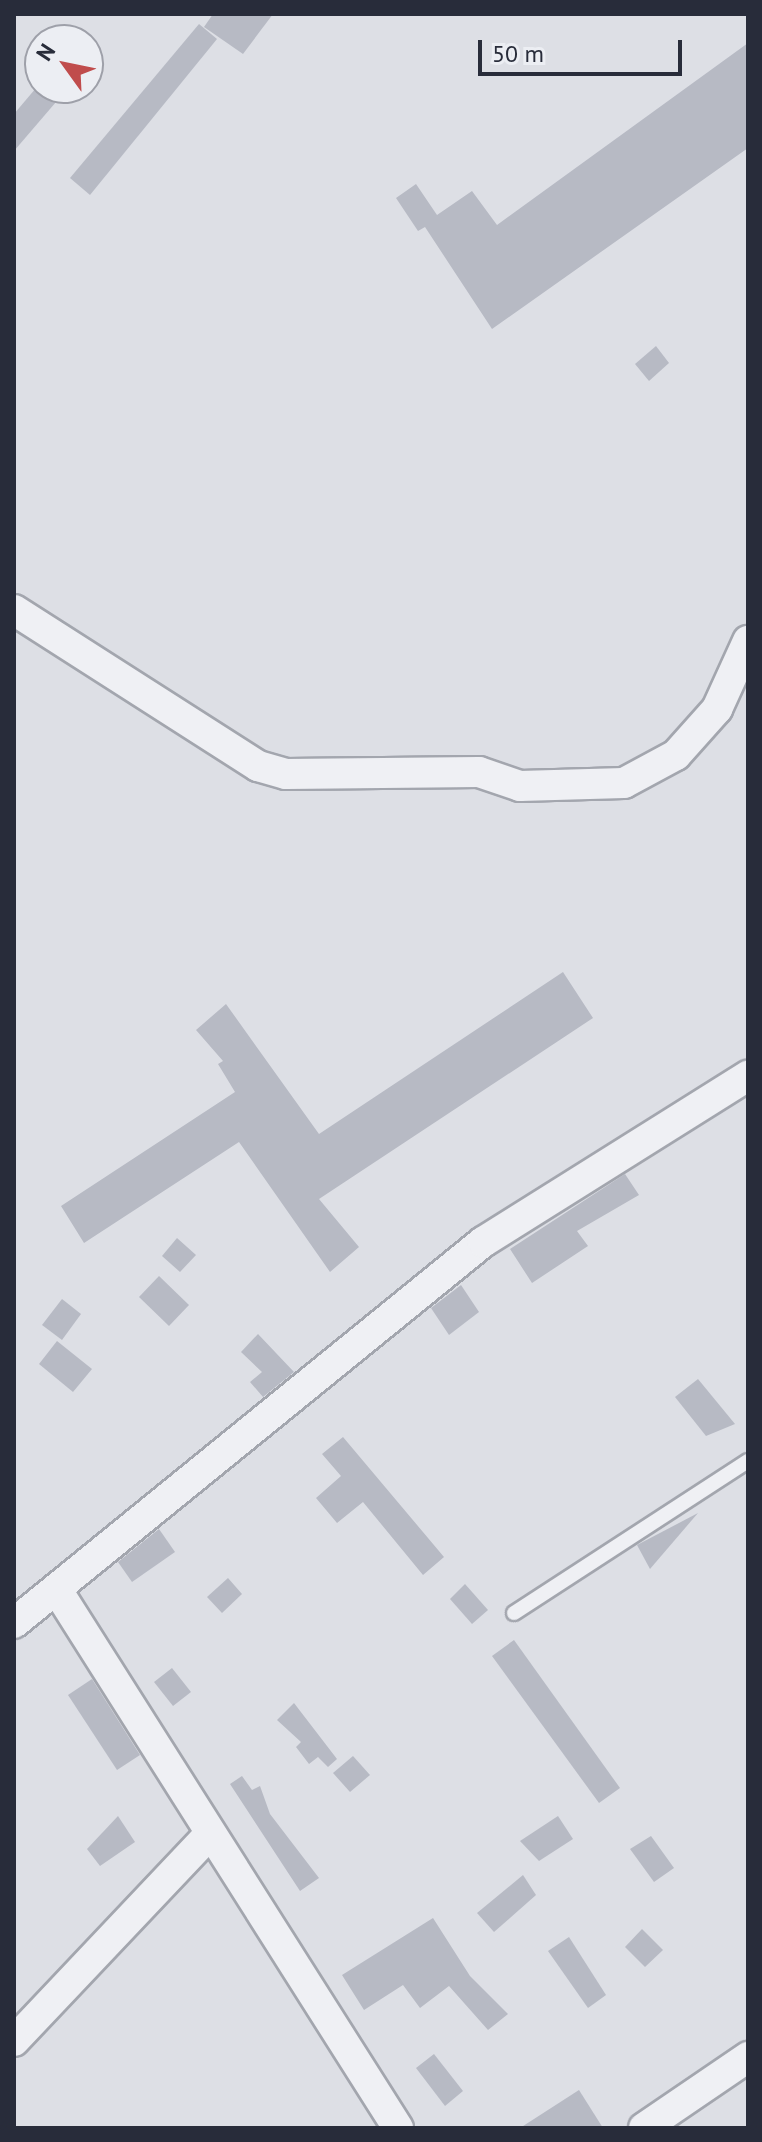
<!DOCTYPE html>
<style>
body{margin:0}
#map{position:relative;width:762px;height:2142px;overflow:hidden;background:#dddfe5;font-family:"PT Sans",sans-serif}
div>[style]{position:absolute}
.building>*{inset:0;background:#b7bac4}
.roads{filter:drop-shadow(2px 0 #a3a6ae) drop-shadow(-2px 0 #a3a6ae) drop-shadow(0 2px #a3a6ae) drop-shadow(0 -2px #a3a6ae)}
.lane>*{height:14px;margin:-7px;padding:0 7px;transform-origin:7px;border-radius:7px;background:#eff0f4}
.street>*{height:30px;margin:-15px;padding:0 15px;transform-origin:15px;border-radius:15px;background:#eff0f4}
span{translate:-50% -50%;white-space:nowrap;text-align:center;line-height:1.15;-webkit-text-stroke:6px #eceef3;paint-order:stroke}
.frame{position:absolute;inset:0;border:16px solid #282c3a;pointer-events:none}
.north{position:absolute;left:24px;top:24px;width:80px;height:80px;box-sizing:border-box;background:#eceef3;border:2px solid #9ea0a9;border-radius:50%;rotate:303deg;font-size:22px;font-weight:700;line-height:32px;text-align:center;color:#282c3a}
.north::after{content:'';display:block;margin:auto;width:28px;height:36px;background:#c04c4c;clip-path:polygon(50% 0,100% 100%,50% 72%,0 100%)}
.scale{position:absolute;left:478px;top:40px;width:204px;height:36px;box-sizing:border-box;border:4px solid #282c3a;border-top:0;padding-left:10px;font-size:24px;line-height:28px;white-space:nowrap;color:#282c3a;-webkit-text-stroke:6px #eceef3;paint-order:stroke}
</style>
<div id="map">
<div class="building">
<i style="clip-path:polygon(213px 14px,273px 14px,243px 54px,204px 27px)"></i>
<i style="clip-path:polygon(199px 24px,217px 39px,90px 195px,70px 178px)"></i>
<i style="clip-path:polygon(748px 43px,748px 148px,492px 329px,425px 227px,418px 231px,396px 198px,416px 184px,437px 215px,472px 191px,497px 225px)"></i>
<i style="clip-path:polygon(36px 88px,68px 88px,14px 151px,14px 114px)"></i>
<i style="clip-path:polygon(656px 346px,669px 363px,649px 381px,635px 364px)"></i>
<i style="clip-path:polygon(563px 972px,593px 1018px,319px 1199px,359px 1247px,330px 1272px,239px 1142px,84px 1243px,61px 1206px,235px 1092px,218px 1064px,223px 1061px,196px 1030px,226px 1004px,319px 1134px)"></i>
<i style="clip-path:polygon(625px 1174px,639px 1195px,577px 1231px,588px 1246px,532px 1283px,510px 1249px)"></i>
<i style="clip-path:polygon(177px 1238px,196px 1255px,180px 1272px,162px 1256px)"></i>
<i style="clip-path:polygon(159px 1276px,189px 1305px,169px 1326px,139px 1297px)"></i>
<i style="clip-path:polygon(461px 1285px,479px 1312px,449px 1335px,431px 1308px)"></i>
<i style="clip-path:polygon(62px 1299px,81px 1314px,62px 1340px,42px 1325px)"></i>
<i style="clip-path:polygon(258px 1334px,294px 1372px,263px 1397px,250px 1382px,262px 1372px,241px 1352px)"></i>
<i style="clip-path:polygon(57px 1341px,92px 1369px,73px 1392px,39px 1364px)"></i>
<i style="clip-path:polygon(698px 1379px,735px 1424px,706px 1436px,675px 1397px)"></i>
<i style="clip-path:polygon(343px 1437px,444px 1557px,423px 1575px,363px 1502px,337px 1523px,316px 1498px,341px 1476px,322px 1454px)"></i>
<i style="clip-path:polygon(698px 1513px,650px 1569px,637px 1545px)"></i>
<i style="clip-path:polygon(159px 1529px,175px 1552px,132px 1582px,118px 1562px)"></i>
<i style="clip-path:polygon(228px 1578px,242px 1594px,222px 1613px,207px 1597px)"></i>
<i style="clip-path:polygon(465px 1584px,488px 1610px,472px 1624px,450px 1599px)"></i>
<i style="clip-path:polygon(514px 1640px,620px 1788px,599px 1803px,492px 1656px)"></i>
<i style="clip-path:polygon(172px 1668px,191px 1692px,173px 1706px,154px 1682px)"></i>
<i style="clip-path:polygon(92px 1679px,140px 1755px,117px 1770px,68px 1695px)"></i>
<i style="clip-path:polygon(294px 1703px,337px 1759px,328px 1767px,318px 1757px,309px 1764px,296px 1747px,301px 1742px,277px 1720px)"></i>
<i style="clip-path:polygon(353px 1756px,370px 1775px,350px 1792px,333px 1773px)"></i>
<i style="clip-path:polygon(242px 1776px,252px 1790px,260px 1786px,270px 1814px,319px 1878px,300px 1891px,230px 1784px)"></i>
<i style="clip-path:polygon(118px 1816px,135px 1842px,100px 1866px,87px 1849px)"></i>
<i style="clip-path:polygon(558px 1816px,573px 1839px,539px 1861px,520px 1841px)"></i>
<i style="clip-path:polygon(651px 1836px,674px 1868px,654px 1882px,630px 1849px)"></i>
<i style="clip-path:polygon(523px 1875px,536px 1895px,494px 1932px,477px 1913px)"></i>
<i style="clip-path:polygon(433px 1918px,470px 1976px,508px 2014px,488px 2030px,449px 1986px,420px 2008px,403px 1985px,364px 2010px,342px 1975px)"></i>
<i style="clip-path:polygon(642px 1929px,663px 1950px,645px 1967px,625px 1947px)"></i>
<i style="clip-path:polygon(569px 1937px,606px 1995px,588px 2008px,548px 1951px)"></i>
<i style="clip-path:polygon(434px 2054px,463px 2091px,445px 2106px,416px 2068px)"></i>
<i style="clip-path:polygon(579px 2090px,603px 2128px,520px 2128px)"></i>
</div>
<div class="roads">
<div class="lane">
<i style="left:514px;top:1613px;width:279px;rotate:-33deg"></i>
</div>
<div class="street">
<i style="left:14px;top:610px;width:290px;rotate:32.6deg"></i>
<i style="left:258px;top:766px;width:29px;rotate:16deg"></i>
<i style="left:286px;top:774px;width:193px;rotate:-0.6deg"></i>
<i style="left:479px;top:772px;width:43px;rotate:18.9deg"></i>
<i style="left:520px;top:786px;width:104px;rotate:-1.7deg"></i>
<i style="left:624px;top:783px;width:59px;rotate:-28.3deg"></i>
<i style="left:676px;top:755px;width:62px;rotate:-48.3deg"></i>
<i style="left:717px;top:709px;width:75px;rotate:-65.5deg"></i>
<i style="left:57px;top:1590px;width:637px;rotate:57.63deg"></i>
<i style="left:14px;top:1623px;width:604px;rotate:-39.09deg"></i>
<i style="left:483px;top:1242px;width:313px;rotate:-32.1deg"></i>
<i style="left:14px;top:2041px;width:281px;rotate:-46.6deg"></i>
<i style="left:644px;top:2128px;width:126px;rotate:-34.3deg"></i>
</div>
</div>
<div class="frame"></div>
<div class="north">N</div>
<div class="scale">50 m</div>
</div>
